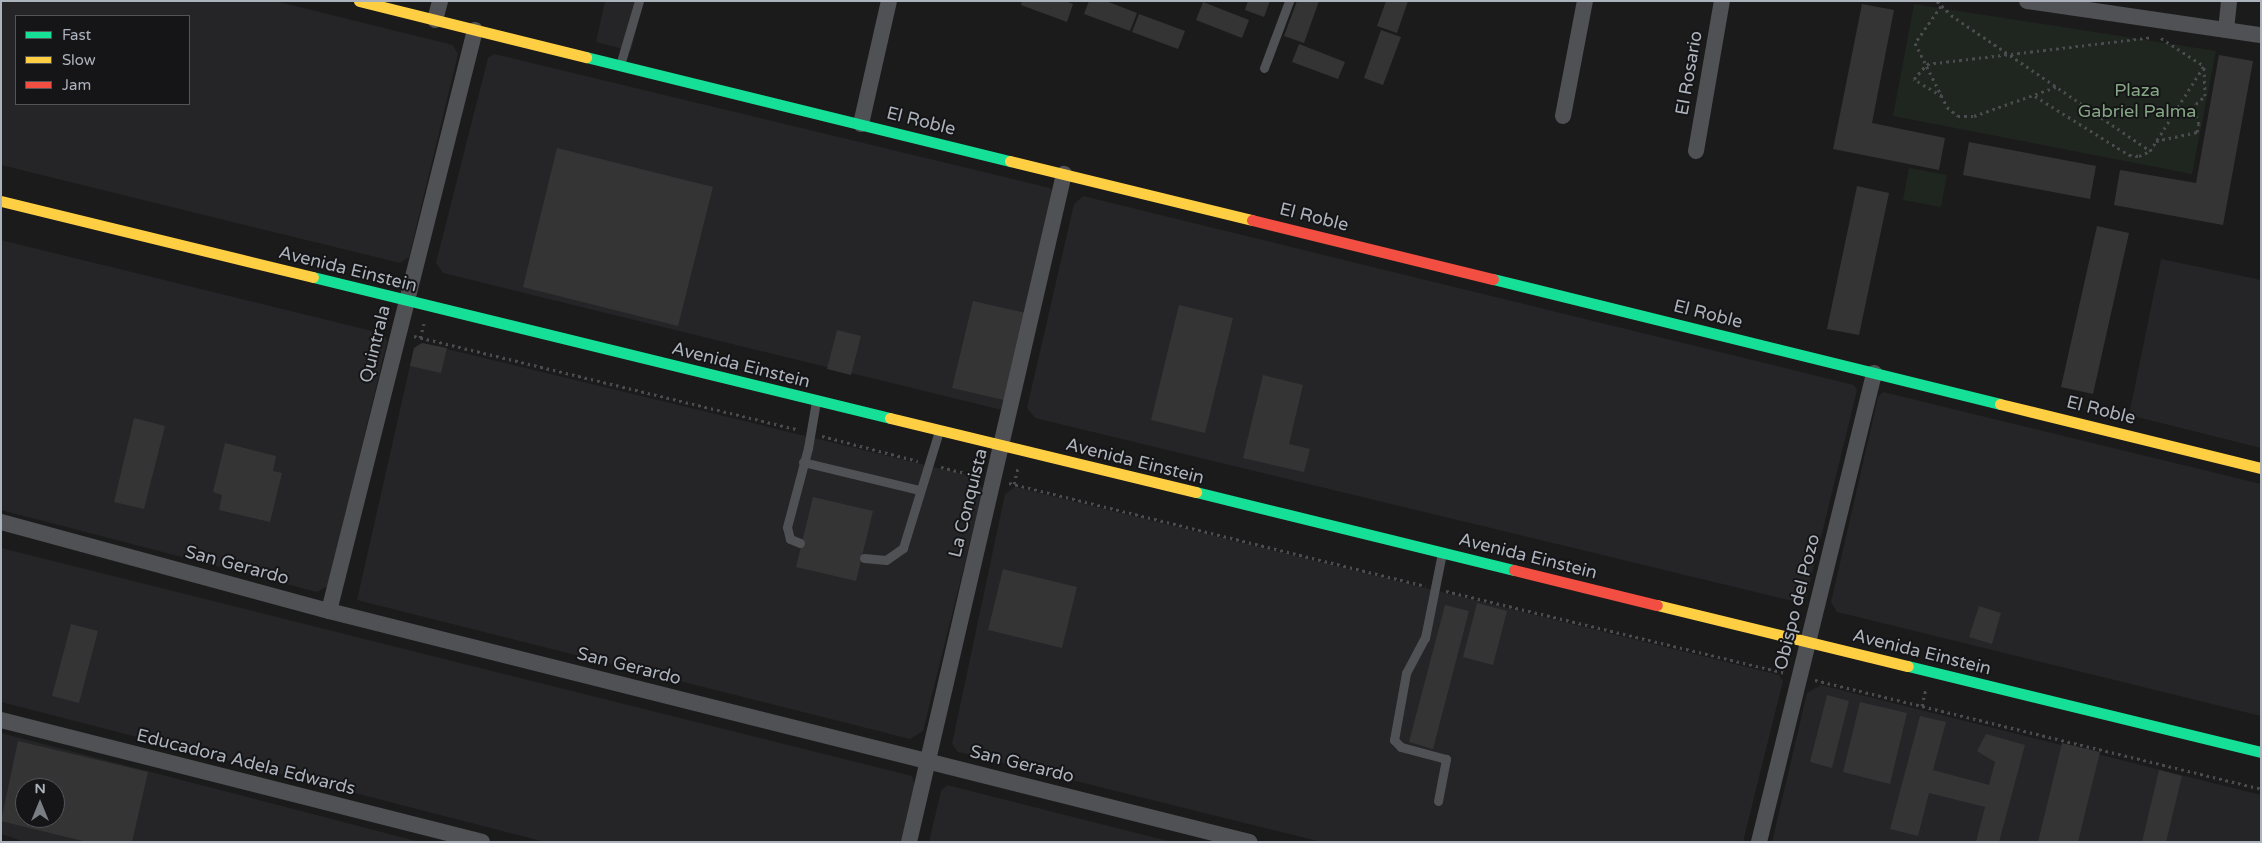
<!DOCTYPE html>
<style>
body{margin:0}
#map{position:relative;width:2262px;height:843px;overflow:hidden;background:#1b1b1b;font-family:"Varela Round",sans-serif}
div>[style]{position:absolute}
.built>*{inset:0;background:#252527}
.green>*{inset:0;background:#1f261f}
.building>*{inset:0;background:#343435}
.path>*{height:3px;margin-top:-1.5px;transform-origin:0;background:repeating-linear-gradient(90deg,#4b4c4f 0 2.5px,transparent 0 6.5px)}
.lane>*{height:9px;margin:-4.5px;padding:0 4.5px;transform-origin:4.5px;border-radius:4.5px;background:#4f5154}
.street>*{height:16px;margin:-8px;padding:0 8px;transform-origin:8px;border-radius:8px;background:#4f5154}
.fast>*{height:11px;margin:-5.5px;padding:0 5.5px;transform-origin:5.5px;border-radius:5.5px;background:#16e098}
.slow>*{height:11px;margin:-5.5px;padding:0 5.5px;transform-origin:5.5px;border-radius:5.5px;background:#ffcf43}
.jam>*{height:11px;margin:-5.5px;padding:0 5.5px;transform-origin:5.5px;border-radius:5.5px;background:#f24e42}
span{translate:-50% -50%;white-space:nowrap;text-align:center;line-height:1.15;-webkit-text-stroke:4px #151517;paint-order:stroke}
.street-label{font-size:18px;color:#adb3bc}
.park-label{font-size:18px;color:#85a684}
.frame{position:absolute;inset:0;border:2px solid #adb3bc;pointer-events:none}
.legend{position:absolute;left:15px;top:15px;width:175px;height:90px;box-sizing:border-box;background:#151517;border:1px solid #525459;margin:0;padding:6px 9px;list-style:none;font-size:15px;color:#adb3bc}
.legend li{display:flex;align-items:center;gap:10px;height:25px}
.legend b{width:25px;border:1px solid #525459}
.north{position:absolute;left:15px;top:778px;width:50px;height:50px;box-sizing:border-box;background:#151517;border:1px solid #525459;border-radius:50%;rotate:0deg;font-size:14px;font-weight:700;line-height:20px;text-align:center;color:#adb3bc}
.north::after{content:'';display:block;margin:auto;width:18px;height:22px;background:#7a7e84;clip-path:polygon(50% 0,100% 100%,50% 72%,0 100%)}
</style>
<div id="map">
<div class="built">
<i style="clip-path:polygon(evenodd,1px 1px,275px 1px,453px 45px,458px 54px,409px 257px,400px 263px,1px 165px,1px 1px,16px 16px,189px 16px,189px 104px,16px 104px,16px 16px)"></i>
<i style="clip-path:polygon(605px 1px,644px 1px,631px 51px,596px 42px)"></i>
<i style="clip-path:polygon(494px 54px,1050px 188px,1054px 195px,1002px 410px,443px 273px,436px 263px,488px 58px)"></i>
<i style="clip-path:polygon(1083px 196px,1854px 385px,1857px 390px,1806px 599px,1801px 603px,1035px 418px,1027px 408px,1074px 204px)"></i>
<i style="clip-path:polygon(1px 240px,384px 334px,387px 342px,328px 586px,317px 592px,1px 510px)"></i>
<i style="clip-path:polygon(2161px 259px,2261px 280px,2261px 448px,2129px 415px)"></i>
<i style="clip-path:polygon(422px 343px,975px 477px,983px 490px,923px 731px,910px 739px,357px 600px,414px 348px)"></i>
<i style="clip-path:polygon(1883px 392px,2261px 484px,2261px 716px,1837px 612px,1831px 602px,1878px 397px)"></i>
<i style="clip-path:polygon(1015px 487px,1779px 675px,1783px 681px,1743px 842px,1322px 842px,958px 752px,952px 744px,1005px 494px)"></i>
<i style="clip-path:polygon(1px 548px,912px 776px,915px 786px,902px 842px,545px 842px,1px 702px)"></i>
<i style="clip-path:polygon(1821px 685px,2261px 795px,2261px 842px,1772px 842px,1807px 693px)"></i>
<i style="clip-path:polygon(evenodd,1px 733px,420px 842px,25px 842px,1px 834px,1px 733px,25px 788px,55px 788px,55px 818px,25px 818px,25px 788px)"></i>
<i style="clip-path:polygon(947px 785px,1172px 842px,929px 842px,941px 791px)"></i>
</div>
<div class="green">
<i style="clip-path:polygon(1914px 4px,2216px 51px,2192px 174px,1893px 116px)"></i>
<i style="clip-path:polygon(1909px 168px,1947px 175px,1941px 207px,1903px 200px)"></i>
</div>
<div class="building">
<i style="clip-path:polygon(1022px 1px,1066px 1px,1073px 4px,1067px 22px,1021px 5px)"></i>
<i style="clip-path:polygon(1089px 1px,1106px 1px,1137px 13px,1130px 31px,1084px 14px)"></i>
<i style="clip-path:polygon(1248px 1px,1270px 1px,1264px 17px,1245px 10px)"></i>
<i style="clip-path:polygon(1297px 1px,1319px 1px,1304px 43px,1284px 36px)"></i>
<i style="clip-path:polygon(1386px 1px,1408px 1px,1397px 33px,1377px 26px)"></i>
<i style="clip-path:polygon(1203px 2px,1249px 20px,1242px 38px,1196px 20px)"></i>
<i style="clip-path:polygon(1862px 4px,1894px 10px,1872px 123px,1945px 138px,1939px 170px,1833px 149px)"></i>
<i style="clip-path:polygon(1139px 14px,1185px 31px,1178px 49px,1132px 32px)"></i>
<i style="clip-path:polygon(1381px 30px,1401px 37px,1383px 85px,1364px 78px)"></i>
<i style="clip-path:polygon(1299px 44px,1345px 62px,1338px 79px,1292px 62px)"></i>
<i style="clip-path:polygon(2219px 55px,2253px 61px,2223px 225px,2114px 205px,2120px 170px,2196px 183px)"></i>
<i style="clip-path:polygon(1969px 142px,2096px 166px,2090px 199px,1963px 175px)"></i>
<i style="clip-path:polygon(557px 148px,713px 187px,678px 326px,523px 287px)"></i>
<i style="clip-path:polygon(1857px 186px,1889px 193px,1859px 335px,1827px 329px)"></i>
<i style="clip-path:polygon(2097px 226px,2129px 233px,2093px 394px,2061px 387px)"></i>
<i style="clip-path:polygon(973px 301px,1026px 313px,1004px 400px,952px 388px)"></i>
<i style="clip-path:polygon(1179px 305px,1233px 318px,1205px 433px,1151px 420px)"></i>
<i style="clip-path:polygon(837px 330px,861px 336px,851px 375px,827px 369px)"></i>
<i style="clip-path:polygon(422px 343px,447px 348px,441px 373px,410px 366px,414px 348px)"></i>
<i style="clip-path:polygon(1263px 375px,1303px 385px,1289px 444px,1310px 449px,1304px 472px,1243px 458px)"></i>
<i style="clip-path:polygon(134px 418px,165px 426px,144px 509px,114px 502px)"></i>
<i style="clip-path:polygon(225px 443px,276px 456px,273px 471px,282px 473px,270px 522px,219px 510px,222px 495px,213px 492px)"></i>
<i style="clip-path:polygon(813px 497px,873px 511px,856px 581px,796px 567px)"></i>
<i style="clip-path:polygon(1003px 569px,1077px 587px,1062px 648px,988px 630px)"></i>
<i style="clip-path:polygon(1477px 603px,1507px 611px,1493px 665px,1463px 657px)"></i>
<i style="clip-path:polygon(1445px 605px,1469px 611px,1433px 749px,1409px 742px)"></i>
<i style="clip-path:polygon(1979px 606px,2001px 613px,1992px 644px,1969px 637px)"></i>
<i style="clip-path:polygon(71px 624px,98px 631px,79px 703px,52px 696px)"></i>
<i style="clip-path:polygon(1827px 695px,1849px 701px,1832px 768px,1810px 762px)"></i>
<i style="clip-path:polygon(1860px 702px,1907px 713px,1890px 784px,1843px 772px)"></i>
<i style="clip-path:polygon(1920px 716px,1946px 722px,1933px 770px,1989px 785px,1995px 762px,1977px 751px,1986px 734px,2025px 745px,1999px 842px,1976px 842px,1985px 807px,1929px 793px,1918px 836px,1890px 829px)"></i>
<i style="clip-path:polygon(evenodd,18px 741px,148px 772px,132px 842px,87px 842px,1px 821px,18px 741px,25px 788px,55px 788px,55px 818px,25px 818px,25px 788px)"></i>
<i style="clip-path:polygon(2062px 743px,2100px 752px,2078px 842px,2038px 842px)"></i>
<i style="clip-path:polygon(2159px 770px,2182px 776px,2166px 842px,2142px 842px)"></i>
</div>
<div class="path">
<i style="left:1937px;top:1px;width:20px;rotate:45deg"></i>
<i style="left:1951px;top:15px;width:241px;rotate:34.3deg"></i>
<i style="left:1941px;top:6px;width:45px;rotate:125.1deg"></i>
<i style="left:1915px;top:43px;width:72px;rotate:63.4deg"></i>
<i style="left:1947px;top:107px;width:14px;rotate:39deg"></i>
<i style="left:1958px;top:116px;width:16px"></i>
<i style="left:1974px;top:116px;width:87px;rotate:-19.5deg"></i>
<i style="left:2161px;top:38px;width:51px;rotate:33.1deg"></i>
<i style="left:1942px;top:96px;width:33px;rotate:-149deg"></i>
<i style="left:1914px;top:79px;width:20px;rotate:-49deg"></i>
<i style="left:1927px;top:64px;width:227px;rotate:-6.8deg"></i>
<i style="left:2035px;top:96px;width:111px;rotate:32.1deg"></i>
<i style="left:2129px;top:155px;width:10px;rotate:6deg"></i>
<i style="left:2139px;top:156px;width:12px;rotate:-24deg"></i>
<i style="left:2150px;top:151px;width:101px;rotate:-57.6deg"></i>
<i style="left:2156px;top:141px;width:42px;rotate:-12.4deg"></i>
<i style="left:2197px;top:132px;width:8px;rotate:-76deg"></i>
<i style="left:2199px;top:124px;width:14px;rotate:-111deg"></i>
<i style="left:2194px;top:111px;width:7px;rotate:-74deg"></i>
<i style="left:2196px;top:104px;width:12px;rotate:-42deg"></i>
<i style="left:2205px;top:96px;width:30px;rotate:-92deg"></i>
<i style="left:414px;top:336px;width:396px;rotate:13.7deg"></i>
<i style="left:420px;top:338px;width:15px;rotate:-74deg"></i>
<i style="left:822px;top:436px;width:99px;rotate:14.6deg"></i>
<i style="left:941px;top:467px;width:38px;rotate:14deg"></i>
<i style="left:1009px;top:483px;width:429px;rotate:13.9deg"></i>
<i style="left:1014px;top:484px;width:16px;rotate:-76deg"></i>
<i style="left:1446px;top:591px;width:349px;rotate:13.6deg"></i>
<i style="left:1815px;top:680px;width:459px;rotate:13.7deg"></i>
<i style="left:1922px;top:706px;width:17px;rotate:-77deg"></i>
</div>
<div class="lane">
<i style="left:620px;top:65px;width:67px;rotate:-73.5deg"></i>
<i style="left:1264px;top:68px;width:72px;rotate:-69.5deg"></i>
<i style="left:803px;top:462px;width:119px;rotate:13.6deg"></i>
<i style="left:800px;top:543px;width:11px;rotate:-158deg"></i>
<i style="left:790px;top:539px;width:12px;rotate:-104deg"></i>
<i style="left:787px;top:527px;width:82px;rotate:-75.1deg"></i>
<i style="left:808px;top:448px;width:48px;rotate:-80.3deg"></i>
<i style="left:864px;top:558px;width:22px;rotate:5deg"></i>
<i style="left:886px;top:560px;width:21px;rotate:-35deg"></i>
<i style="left:903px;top:548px;width:122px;rotate:-72.9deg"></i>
<i style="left:1438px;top:801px;width:43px;rotate:-79.2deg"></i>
<i style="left:1446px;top:759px;width:47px;rotate:-165.1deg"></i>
<i style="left:1401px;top:747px;width:10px;rotate:-135deg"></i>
<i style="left:1394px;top:740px;width:68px;rotate:-79.8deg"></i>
<i style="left:1406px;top:673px;width:40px;rotate:-62deg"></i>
<i style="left:1425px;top:638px;width:87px;rotate:-78.7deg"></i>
</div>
<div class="street">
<i style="left:2027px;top:1px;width:236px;rotate:8.3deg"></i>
<i style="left:435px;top:20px;width:20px;rotate:-75deg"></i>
<i style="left:2226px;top:30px;width:29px;rotate:-84deg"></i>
<i style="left:1563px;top:116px;width:117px;rotate:-79.2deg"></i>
<i style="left:861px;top:124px;width:126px;rotate:-77.2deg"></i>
<i style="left:1696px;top:151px;width:152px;rotate:-80.2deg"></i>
<i style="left:1px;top:522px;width:340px;rotate:15.2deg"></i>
<i style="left:329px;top:611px;width:949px;rotate:14.09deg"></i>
<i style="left:329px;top:611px;width:599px;rotate:-75.89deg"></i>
<i style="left:1px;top:720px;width:496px;rotate:14.2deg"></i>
<i style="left:909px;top:842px;width:686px;rotate:-76.94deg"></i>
<i style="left:1759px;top:842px;width:483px;rotate:-76.2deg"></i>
</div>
<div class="fast">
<i style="left:586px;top:57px;width:437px;rotate:13.8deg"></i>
<i style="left:313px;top:277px;width:594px;rotate:13.73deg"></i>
<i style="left:1493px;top:279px;width:522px;rotate:13.85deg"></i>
<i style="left:1196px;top:492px;width:327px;rotate:13.8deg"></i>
<i style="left:1908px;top:666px;width:363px;rotate:13.7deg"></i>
</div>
<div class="slow">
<i style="left:359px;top:1px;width:234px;rotate:13.9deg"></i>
<i style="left:1010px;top:161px;width:249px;rotate:13.7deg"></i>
<i style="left:1px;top:201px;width:321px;rotate:13.7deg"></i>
<i style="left:2000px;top:404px;width:269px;rotate:13.8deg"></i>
<i style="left:890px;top:418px;width:315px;rotate:13.6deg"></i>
<i style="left:1657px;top:605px;width:258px;rotate:13.7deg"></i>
</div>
<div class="jam">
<i style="left:1252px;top:220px;width:248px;rotate:13.8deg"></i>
<i style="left:1514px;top:570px;width:147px;rotate:13.8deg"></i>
</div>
<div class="street-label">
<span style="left:1689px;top:73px;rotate:-80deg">El Rosario</span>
<span style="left:921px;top:121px;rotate:14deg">El Roble</span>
<span style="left:1314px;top:217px;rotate:14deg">El Roble</span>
<span style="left:348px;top:269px;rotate:14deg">Avenida Einstein</span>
<span style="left:1708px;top:314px;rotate:14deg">El Roble</span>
<span style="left:375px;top:344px;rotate:-76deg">Quintrala</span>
<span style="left:741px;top:365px;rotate:14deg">Avenida Einstein</span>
<span style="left:2101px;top:410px;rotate:14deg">El Roble</span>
<span style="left:1135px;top:461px;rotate:14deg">Avenida Einstein</span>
<span style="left:968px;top:503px;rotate:-76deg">La Conquista</span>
<span style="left:1528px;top:556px;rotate:14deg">Avenida Einstein</span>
<span style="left:237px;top:565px;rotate:15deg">San Gerardo</span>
<span style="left:1797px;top:602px;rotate:-76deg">Obispo del Pozo</span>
<span style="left:1922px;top:652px;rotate:14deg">Avenida Einstein</span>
<span style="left:629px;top:666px;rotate:14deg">San Gerardo</span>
<span style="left:246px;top:762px;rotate:14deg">Educadora Adela Edwards</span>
<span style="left:1022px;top:764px;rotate:14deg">San Gerardo</span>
</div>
<div class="park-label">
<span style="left:2137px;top:101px">Plaza<br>Gabriel Palma</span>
</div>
<div class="frame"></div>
<ul class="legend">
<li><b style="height:6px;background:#16e098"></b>Fast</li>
<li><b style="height:6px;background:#ffcf43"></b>Slow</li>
<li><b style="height:6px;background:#f24e42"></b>Jam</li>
</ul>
<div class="north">N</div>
</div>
